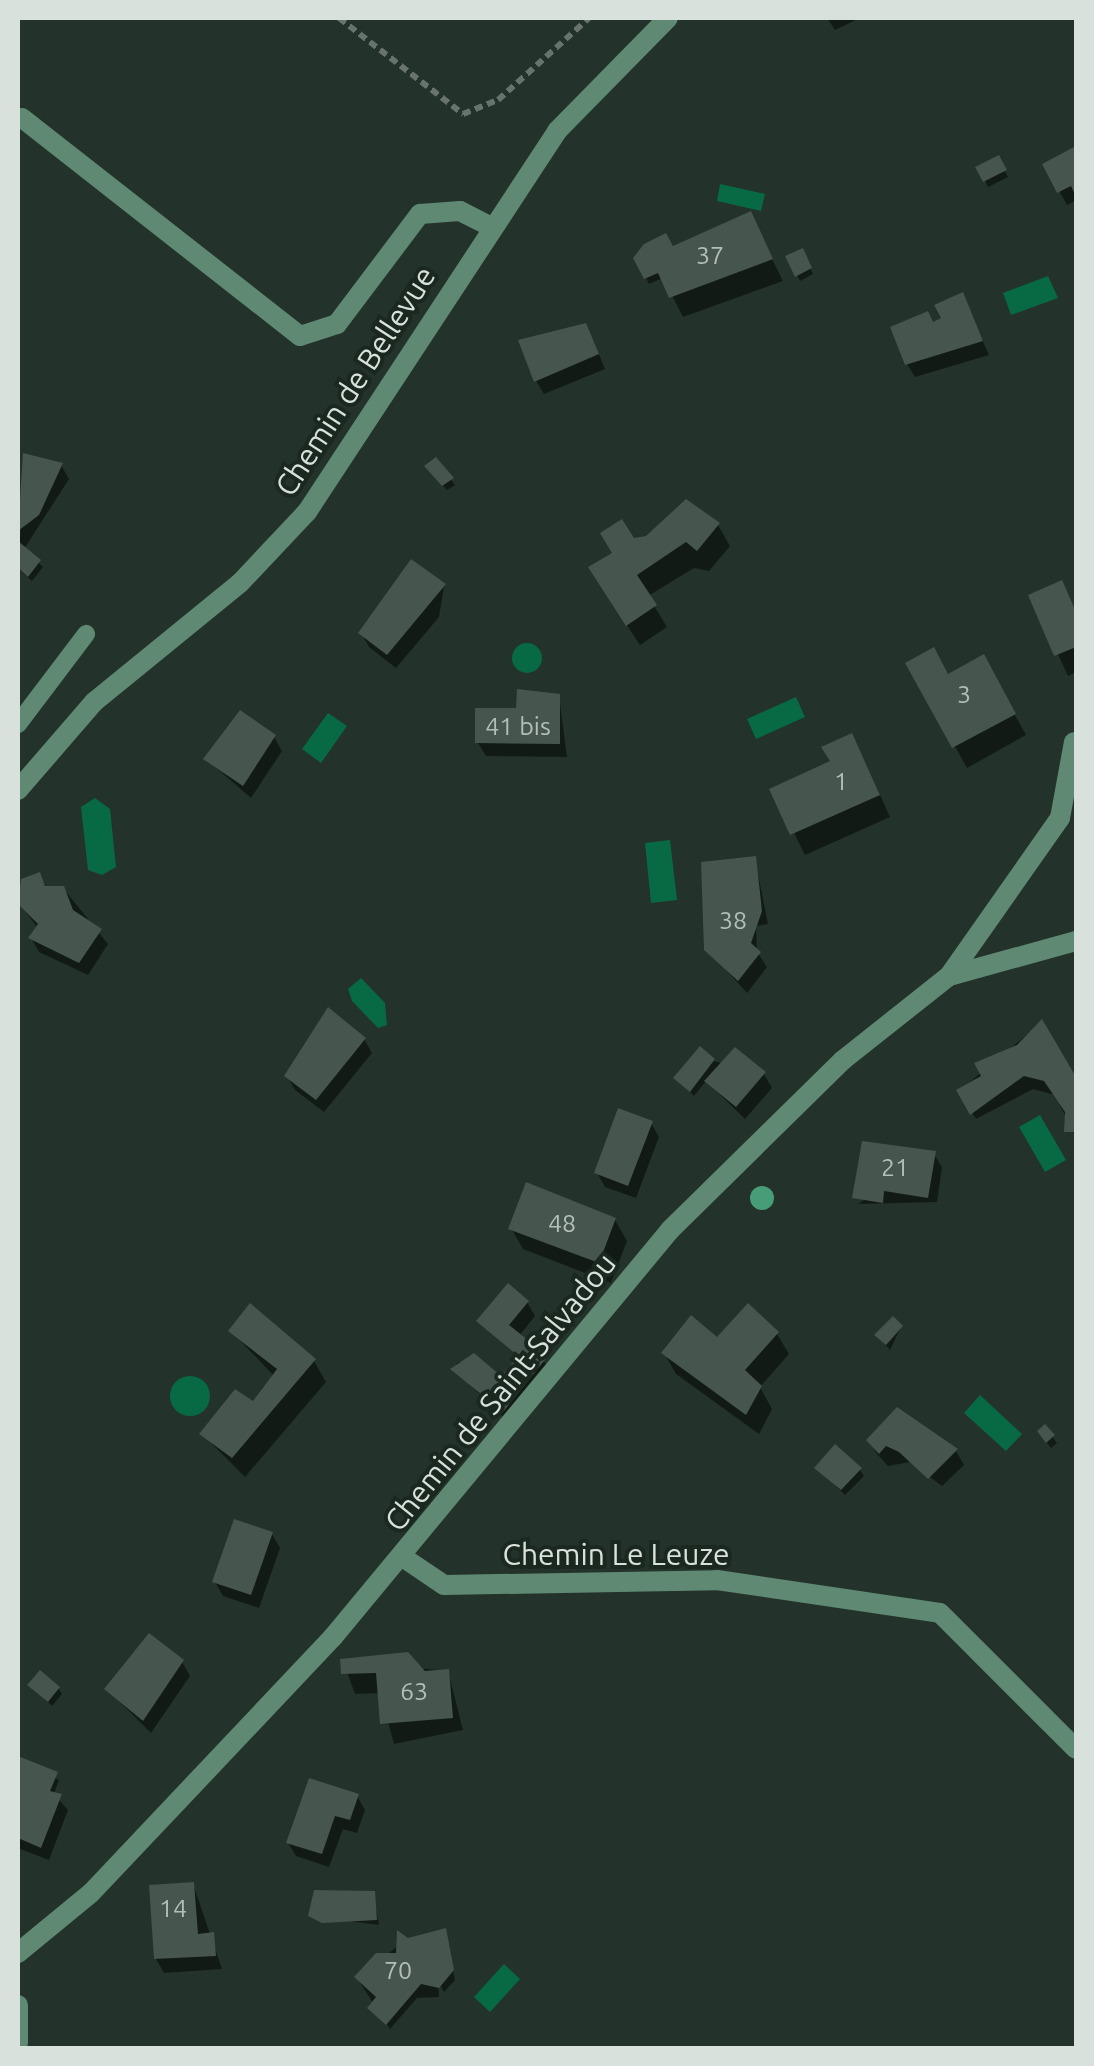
<!DOCTYPE html>
<style>
body{margin:0}
#map{position:relative;width:1094px;height:2066px;overflow:hidden;background:#23322a;font-family:Ubuntu,sans-serif}
div>[style]{position:absolute}
.water>*{inset:0;background:#086a45}
.round{border-radius:50%}
.shadow>*{inset:0;background:#0007}
.building>*{inset:0;background:#46554d}
.path>*{height:6px;margin-top:-3px;transform-origin:0;background:repeating-linear-gradient(90deg,#67736c 0 8px,transparent 0 13px)}
.lane>*{height:18px;margin:-9px;padding:0 9px;transform-origin:9px;border-radius:9px;background:#5f8972}
.street>*{height:20px;margin:-10px;padding:0 10px;transform-origin:10px;border-radius:10px;background:#5f8972}
.trees>*{width:24px;height:24px;margin:-12px;border-radius:50%;background:#479d75}
span{translate:-50% -50%;white-space:nowrap;text-align:center;line-height:1.15;-webkit-text-stroke:8px #1a2820;paint-order:stroke}
.number-label{font-size:25px;color:#b4beb8}
.number-label span{-webkit-text-stroke-width:0}
.street-label{font-size:30px;color:#d8e1db}
.frame{position:absolute;inset:0;border:20px solid #d8e1db;pointer-events:none}
</style>
<div id="map">
<div class="water">
<i style="clip-path:polygon(720px 184px,765px 194px,761px 211px,717px 201px)"></i>
<i style="clip-path:polygon(1048px 276px,1058px 298px,1011px 315px,1003px 293px)"></i>
<i class="round" style="left:512px;top:643px;width:30px;height:30px"></i>
<i style="clip-path:polygon(796px 697px,805px 717px,756px 739px,747px 719px)"></i>
<i style="clip-path:polygon(328px 713px,347px 726px,321px 763px,302px 749px)"></i>
<i style="clip-path:polygon(95px 798px,110px 809px,116px 867px,102px 875px,88px 870px,81px 807px)"></i>
<i style="clip-path:polygon(670px 840px,677px 900px,651px 903px,645px 843px)"></i>
<i style="clip-path:polygon(361px 978px,385px 1003px,387px 1025px,378px 1028px,352px 1001px,348px 989px)"></i>
<i style="clip-path:polygon(1040px 1115px,1066px 1160px,1045px 1172px,1019px 1127px)"></i>
<i class="round" style="left:170px;top:1376px;width:40px;height:40px"></i>
<i style="clip-path:polygon(980px 1395px,1022px 1434px,1006px 1451px,964px 1413px)"></i>
<i style="clip-path:polygon(504px 1964px,520px 1979px,490px 2012px,474px 1997px)"></i>
</div>
<div class="shadow">
<i style="clip-path:polygon(827px 18px,860px 18px,835px 30px)"></i>
<i style="clip-path:polygon(1076px 149px,1076px 200px,1067px 205px,1045px 165px)"></i>
<i style="clip-path:polygon(998px 158px,1008px 177px,988px 187px,979px 168px)"></i>
<i style="clip-path:polygon(672px 249px,768px 251px,783px 281px,683px 317px,663px 278px,649px 284px,637px 259px)"></i>
<i style="clip-path:polygon(805px 257px,813px 274px,800px 281px,788px 258px)"></i>
<i style="clip-path:polygon(962px 295px,989px 355px,915px 377px,907px 364px)"></i>
<i style="clip-path:polygon(593px 340px,605px 369px,544px 394px,536px 381px)"></i>
<i style="clip-path:polygon(25px 456px,61px 465px,69px 479px,24px 549px,43px 567px,32px 581px,18px 569px)"></i>
<i style="clip-path:polygon(436px 460px,455px 485px,447px 490px,431px 472px)"></i>
<i style="clip-path:polygon(718px 525px,730px 546px,709px 571px,694px 568px,648px 596px,667px 627px,640px 645px,603px 589px,633px 541px)"></i>
<i style="clip-path:polygon(444px 586px,439px 617px,396px 668px,369px 647px,361px 633px)"></i>
<i style="clip-path:polygon(1031px 596px,1071px 603px,1076px 672px,1068px 676px)"></i>
<i style="clip-path:polygon(983px 658px,1026px 735px,967px 768px,909px 664px,948px 677px)"></i>
<i style="clip-path:polygon(559px 696px,567px 757px,486px 756px,478px 743px)"></i>
<i style="clip-path:polygon(274px 737px,282px 751px,251px 798px,206px 759px)"></i>
<i style="clip-path:polygon(863px 757px,890px 817px,805px 855px,773px 790px)"></i>
<i style="clip-path:polygon(755px 859px,768px 924px,756px 926px,757px 952px,767px 967px,747px 993px,707px 949px)"></i>
<i style="clip-path:polygon(39px 875px,47px 888px,63px 888px,108px 944px,88px 975px,39px 952px,31px 938px,38px 928px,18px 902px,23px 881px)"></i>
<i style="clip-path:polygon(1041px 1023px,1076px 1081px,1076px 1138px,1055px 1095px,1033px 1089px,976px 1119px,959px 1091px)"></i>
<i style="clip-path:polygon(364px 1039px,372px 1053px,324px 1112px,295px 1090px,287px 1076px)"></i>
<i style="clip-path:polygon(714px 1061px,764px 1074px,772px 1088px,745px 1119px,706px 1081px,694px 1096px,676px 1078px)"></i>
<i style="clip-path:polygon(651px 1123px,659px 1137px,636px 1198px,605px 1187px,597px 1173px)"></i>
<i style="clip-path:polygon(934px 1154px,942px 1167px,937px 1202px,858px 1204px)"></i>
<i style="clip-path:polygon(615px 1220px,627px 1241px,611px 1283px,523px 1249px,511px 1228px)"></i>
<i style="clip-path:polygon(527px 1302px,535px 1316px,519px 1336px,554px 1372px,511px 1424px,453px 1369px,458px 1362px,502px 1379px,520px 1358px,479px 1322px)"></i>
<i style="clip-path:polygon(901px 1327px,890px 1350px,878px 1336px)"></i>
<i style="clip-path:polygon(231px 1331px,314px 1361px,326px 1382px,245px 1477px,202px 1434px,253px 1404px,274px 1376px)"></i>
<i style="clip-path:polygon(777px 1334px,789px 1354px,760px 1387px,772px 1409px,759px 1434px,676px 1374px,664px 1353px)"></i>
<i style="clip-path:polygon(897px 1410px,956px 1451px,964px 1465px,942px 1486px,910px 1462px,888px 1466px,877px 1454px,869px 1441px)"></i>
<i style="clip-path:polygon(1045px 1427px,1057px 1443px,1051px 1448px,1043px 1438px)"></i>
<i style="clip-path:polygon(817px 1468px,860px 1470px,864px 1476px,845px 1495px)"></i>
<i style="clip-path:polygon(272px 1534px,280px 1548px,259px 1608px,223px 1596px,215px 1582px)"></i>
<i style="clip-path:polygon(343px 1661px,448px 1671px,463px 1730px,394px 1744px,380px 1693px,355px 1694px)"></i>
<i style="clip-path:polygon(182px 1662px,190px 1676px,151px 1733px,107px 1689px)"></i>
<i style="clip-path:polygon(30px 1685px,58px 1688px,62px 1694px,52px 1706px)"></i>
<i style="clip-path:polygon(18px 1759px,59px 1780px,54px 1794px,68px 1810px,49px 1860px,18px 1848px)"></i>
<i style="clip-path:polygon(357px 1796px,365px 1810px,357px 1833px,343px 1829px,329px 1867px,296px 1856px,288px 1843px)"></i>
<i style="clip-path:polygon(193px 1884px,222px 1969px,164px 1973px,156px 1959px)"></i>
<i style="clip-path:polygon(373px 1893px,379px 1925px,311px 1916px)"></i>
<i style="clip-path:polygon(445px 1930px,455px 1980px,444px 1992px,438px 1981px,439px 1997px,417px 1998px,390px 2029px,357px 1978px,398px 1946px,397px 1933px,406px 1940px)"></i>
</div>
<div class="building">
<i style="clip-path:polygon(1076px 146px,1076px 197px,1071px 186px,1057px 193px,1042px 164px)"></i>
<i style="clip-path:polygon(999px 155px,1007px 170px,983px 182px,975px 167px)"></i>
<i style="clip-path:polygon(751px 211px,773px 259px,669px 298px,658px 273px,644px 279px,633px 258px,644px 244px,666px 233px,673px 246px)"></i>
<i style="clip-path:polygon(803px 248px,812px 268px,795px 277px,785px 256px)"></i>
<i style="clip-path:polygon(963px 292px,983px 341px,905px 365px,890px 327px,928px 311px,933px 322px,941px 318px,934px 305px)"></i>
<i style="clip-path:polygon(586px 323px,599px 354px,534px 382px,518px 340px)"></i>
<i style="clip-path:polygon(23px 453px,63px 463px,39px 515px,18px 531px)"></i>
<i style="clip-path:polygon(436px 457px,454px 478px,442px 486px,424px 466px)"></i>
<i style="clip-path:polygon(686px 499px,720px 523px,697px 551px,686px 542px,637px 575px,657px 605px,626px 626px,588px 567px,612px 553px,600px 533px,622px 519px,634px 538px,646px 536px)"></i>
<i style="clip-path:polygon(18px 541px,41px 560px,28px 577px,18px 568px)"></i>
<i style="clip-path:polygon(411px 559px,446px 584px,387px 655px,358px 633px)"></i>
<i style="clip-path:polygon(1062px 580px,1076px 612px,1076px 647px,1054px 656px,1028px 595px)"></i>
<i style="clip-path:polygon(934px 647px,948px 674px,984px 654px,1016px 714px,952px 748px,905px 663px)"></i>
<i style="clip-path:polygon(517px 689px,560px 694px,560px 744px,475px 743px,475px 708px,516px 708px)"></i>
<i style="clip-path:polygon(240px 710px,276px 735px,243px 786px,203px 759px)"></i>
<i style="clip-path:polygon(852px 733px,880px 795px,790px 835px,769px 789px,830px 761px,821px 747px)"></i>
<i style="clip-path:polygon(756px 856px,762px 911px,751px 943px,761px 952px,738px 981px,704px 950px,701px 862px)"></i>
<i style="clip-path:polygon(40px 872px,45px 886px,64px 886px,73px 910px,102px 929px,79px 963px,28px 938px,38px 924px,18px 904px,21px 879px)"></i>
<i style="clip-path:polygon(328px 1007px,366px 1038px,316px 1100px,284px 1076px)"></i>
<i style="clip-path:polygon(1042px 1019px,1076px 1077px,1076px 1132px,1064px 1132px,1065px 1112px,1044px 1081px,1024px 1076px,970px 1115px,956px 1090px,981px 1076px,974px 1063px,1017px 1045px)"></i>
<i style="clip-path:polygon(700px 1046px,715px 1059px,690px 1092px,673px 1078px)"></i>
<i style="clip-path:polygon(735px 1047px,766px 1072px,736px 1107px,704px 1081px)"></i>
<i style="clip-path:polygon(618px 1108px,653px 1121px,628px 1186px,594px 1173px)"></i>
<i style="clip-path:polygon(862px 1141px,936px 1151px,928px 1198px,884px 1191px,883px 1203px,852px 1198px)"></i>
<i style="clip-path:polygon(526px 1182px,616px 1218px,599px 1263px,508px 1229px)"></i>
<i style="clip-path:polygon(508px 1283px,529px 1301px,509px 1325px,548px 1356px,503px 1412px,450px 1369px,474px 1353px,501px 1376px,518px 1356px,476px 1321px)"></i>
<i style="clip-path:polygon(250px 1303px,316px 1359px,232px 1458px,199px 1434px,235px 1389px,253px 1401px,277px 1369px,228px 1331px)"></i>
<i style="clip-path:polygon(748px 1303px,779px 1332px,745px 1370px,762px 1386px,746px 1415px,661px 1353px,691px 1315px,717px 1337px)"></i>
<i style="clip-path:polygon(893px 1316px,903px 1326px,886px 1345px,874px 1335px)"></i>
<i style="clip-path:polygon(897px 1407px,958px 1449px,928px 1479px,899px 1452px,886px 1446px,879px 1454px,866px 1440px)"></i>
<i style="clip-path:polygon(1045px 1424px,1055px 1435px,1046px 1443px,1037px 1431px)"></i>
<i style="clip-path:polygon(835px 1444px,862px 1468px,841px 1490px,814px 1468px)"></i>
<i style="clip-path:polygon(234px 1519px,273px 1532px,251px 1595px,212px 1582px)"></i>
<i style="clip-path:polygon(149px 1633px,184px 1660px,143px 1721px,104px 1689px)"></i>
<i style="clip-path:polygon(408px 1652px,425px 1671px,449px 1669px,453px 1718px,380px 1724px,376px 1673px,341px 1674px,340px 1659px)"></i>
<i style="clip-path:polygon(40px 1670px,60px 1687px,48px 1702px,27px 1685px)"></i>
<i style="clip-path:polygon(18px 1756px,58px 1772px,50px 1791px,62px 1794px,41px 1848px,18px 1838px)"></i>
<i style="clip-path:polygon(309px 1778px,359px 1794px,350px 1820px,335px 1816px,322px 1854px,286px 1843px)"></i>
<i style="clip-path:polygon(194px 1882px,198px 1934px,214px 1932px,216px 1956px,154px 1959px,149px 1885px)"></i>
<i style="clip-path:polygon(314px 1890px,375px 1891px,377px 1920px,322px 1923px,308px 1916px)"></i>
<i style="clip-path:polygon(446px 1928px,454px 1970px,439px 1988px,421px 1984px,386px 2025px,367px 2008px,376px 1997px,354px 1977px,376px 1953px,396px 1953px,397px 1930px,408px 1938px)"></i>
</div>
<div class="path">
<i style="left:339px;top:18px;width:157px;rotate:37.7deg"></i>
<i style="left:463px;top:114px;width:38px;rotate:-22deg"></i>
<i style="left:498px;top:100px;width:122px;rotate:-42deg"></i>
</div>
<div class="lane">
<i style="left:18px;top:724px;width:113px;rotate:-52.9deg"></i>
</div>
<div class="street">
<i style="left:22px;top:118px;width:353px;rotate:38.1deg"></i>
<i style="left:300px;top:336px;width:39px;rotate:-18deg"></i>
<i style="left:337px;top:324px;width:138px;rotate:-53deg"></i>
<i style="left:420px;top:214px;width:40px;rotate:-4.3deg"></i>
<i style="left:460px;top:211px;width:34px;rotate:27deg"></i>
<i style="left:18px;top:790px;width:116px;rotate:-49.2deg"></i>
<i style="left:94px;top:702px;width:188px;rotate:-39.2deg"></i>
<i style="left:240px;top:583px;width:98px;rotate:-46.7deg"></i>
<i style="left:307px;top:512px;width:456px;rotate:-56.7deg"></i>
<i style="left:557px;top:131px;width:158px;rotate:-45.5deg"></i>
<i style="left:949px;top:976px;width:193px;rotate:-54.9deg"></i>
<i style="left:1060px;top:818px;width:77px;rotate:-79.6deg"></i>
<i style="left:404px;top:1558px;width:48px;rotate:34deg"></i>
<i style="left:444px;top:1585px;width:273px;rotate:-1deg"></i>
<i style="left:717px;top:1580px;width:225px;rotate:8.4deg"></i>
<i style="left:940px;top:1613px;width:192px;rotate:45deg"></i>
<i style="left:18px;top:1953px;width:94px;rotate:-39.4deg"></i>
<i style="left:91px;top:1893px;width:352px;rotate:-46.6deg"></i>
<i style="left:333px;top:1637px;width:528px;rotate:-50.37deg"></i>
<i style="left:670px;top:1230px;width:243px;rotate:-44.5deg"></i>
<i style="left:843px;top:1060px;width:135px;rotate:-38.4deg"></i>
<i style="left:949px;top:976px;width:132px;rotate:-15.4deg"></i>
<i style="left:18px;top:2005px;width:38px;rotate:90deg"></i>
</div>
<div class="trees">
<i style="left:762px;top:1198px"></i>
</div>
<div class="number-label">
<span style="left:710px;top:255px">37</span>
<span style="left:964px;top:694px">3</span>
<span style="left:518px;top:726px">41 bis</span>
<span style="left:841px;top:781px">1</span>
<span style="left:733px;top:920px">38</span>
<span style="left:895px;top:1167px">21</span>
<span style="left:562px;top:1223px">48</span>
<span style="left:414px;top:1691px">63</span>
<span style="left:173px;top:1908px">14</span>
<span style="left:398px;top:1970px">70</span>
</div>
<div class="street-label">
<span style="left:355px;top:381px;rotate:-57deg">Chemin de Bellevue</span>
<span style="left:500px;top:1392px;rotate:-51deg">Chemin de Saint-Salvadou</span>
<span style="left:616px;top:1554px">Chemin Le Leuze</span>
</div>
<div class="frame"></div>
</div>
